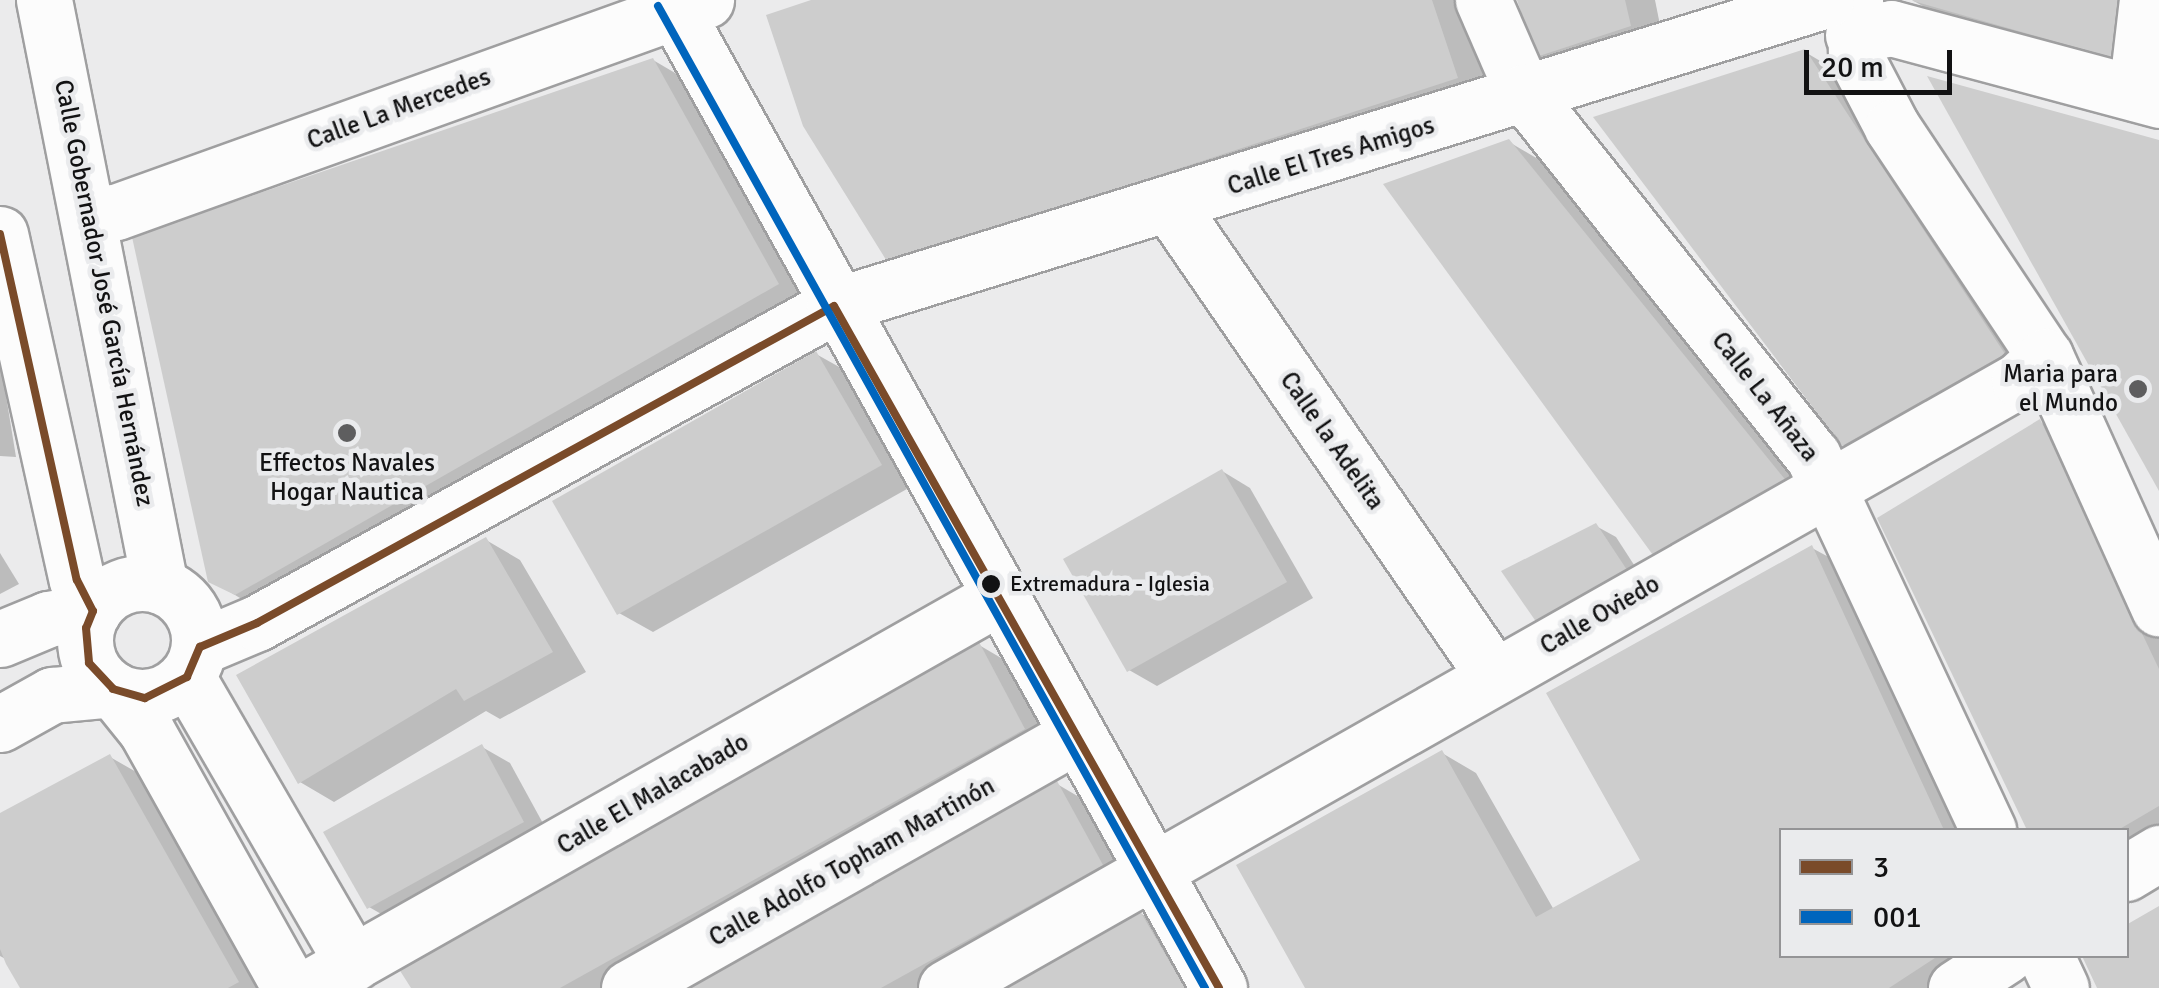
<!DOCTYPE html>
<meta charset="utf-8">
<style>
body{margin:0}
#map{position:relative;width:2159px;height:988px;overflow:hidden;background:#ebebec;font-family:Signika,sans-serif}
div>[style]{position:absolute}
.shadow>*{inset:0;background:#0003}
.building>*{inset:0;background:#cdcdcd}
.roads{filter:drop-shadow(2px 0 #9f9fa0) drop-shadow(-2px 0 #9f9fa0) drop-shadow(0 2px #9f9fa0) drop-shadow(0 -2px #9f9fa0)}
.minor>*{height:55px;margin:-27.5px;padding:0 27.5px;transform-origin:27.5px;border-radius:27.5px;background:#fcfcfc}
.tertiary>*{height:55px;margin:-27.5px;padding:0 27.5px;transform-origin:27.5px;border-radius:27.5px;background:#fcfcfc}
.tertiary>.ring{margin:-27.5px;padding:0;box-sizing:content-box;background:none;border:55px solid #fcfcfc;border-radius:50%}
.bus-1>*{height:8px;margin:-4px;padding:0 4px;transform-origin:4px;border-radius:4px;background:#7a4b2a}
.bus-2>*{height:8px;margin:-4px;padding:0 4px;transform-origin:4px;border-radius:4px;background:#0065bd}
.dots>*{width:28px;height:28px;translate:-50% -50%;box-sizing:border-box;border:5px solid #eaebed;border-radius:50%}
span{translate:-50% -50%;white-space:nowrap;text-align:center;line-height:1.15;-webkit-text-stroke:9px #eaebed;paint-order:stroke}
.bus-label{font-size:22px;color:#121213}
.left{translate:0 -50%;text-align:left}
.street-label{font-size:25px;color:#121213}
.poi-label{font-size:25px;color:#121213}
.right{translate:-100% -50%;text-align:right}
.legend{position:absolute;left:1779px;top:828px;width:350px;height:130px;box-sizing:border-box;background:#eaebed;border:2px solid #949496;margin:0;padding:12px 18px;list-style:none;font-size:30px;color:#121213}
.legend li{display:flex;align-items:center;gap:20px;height:50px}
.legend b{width:50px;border:2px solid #949496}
.scale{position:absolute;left:1804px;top:50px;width:148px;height:45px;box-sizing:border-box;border:5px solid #121213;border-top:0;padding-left:12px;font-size:30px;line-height:35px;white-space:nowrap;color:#121213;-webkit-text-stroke:8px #eaebed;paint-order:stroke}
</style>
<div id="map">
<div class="shadow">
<i style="clip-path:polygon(819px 0,1459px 0,1491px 97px,890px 261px)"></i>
<i style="clip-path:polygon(1519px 0,1655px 0,1664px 45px,1573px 75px,1539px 56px)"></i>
<i style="clip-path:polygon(1912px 0,2159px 0,2151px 77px,1942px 17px)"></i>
<i style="clip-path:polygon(1805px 52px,1839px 72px,2037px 374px,1878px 464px,1843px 445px)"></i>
<i style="clip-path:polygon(653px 60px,687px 80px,812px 304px,245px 601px,210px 580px)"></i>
<i style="clip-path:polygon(1509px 142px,1543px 162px,1820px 503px,1660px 560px)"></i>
<i style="clip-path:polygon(816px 354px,850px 373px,914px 485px,653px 632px,619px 613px)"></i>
<i style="clip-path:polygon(0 359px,16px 457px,0 456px)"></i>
<i style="clip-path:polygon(2040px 422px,2074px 441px,2159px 620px,2159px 845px,2126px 864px,2126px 830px,2030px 830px,1880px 519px)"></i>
<i style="clip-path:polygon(1222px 471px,1250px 488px,1313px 598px,1157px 686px,1129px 670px)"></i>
<i style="clip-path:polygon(1596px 526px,1616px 537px,1649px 588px,1540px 624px)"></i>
<i style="clip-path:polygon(486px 540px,520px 560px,586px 672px,500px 719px,486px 711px,334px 802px,300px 782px)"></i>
<i style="clip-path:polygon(1812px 548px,1847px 567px,1968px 830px,1782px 830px,1782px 956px,2002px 956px,1952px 988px,1308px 988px,1442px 753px,1476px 773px,1554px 910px,1643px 861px)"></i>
<i style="clip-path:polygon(0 553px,19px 584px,0 594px)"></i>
<i style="clip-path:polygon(979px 645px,1013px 665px,1057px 748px,628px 988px,414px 988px)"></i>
<i style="clip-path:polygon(482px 747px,510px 763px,551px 838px,397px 923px,369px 907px)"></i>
<i style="clip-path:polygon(110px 757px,145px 777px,264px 988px,26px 988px,13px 963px,0 956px,0 816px)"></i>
<i style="clip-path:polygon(1057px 784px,1091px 804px,1136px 885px,950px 988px,693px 988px)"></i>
<i style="clip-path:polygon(1140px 913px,1175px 934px,1206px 988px,995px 988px)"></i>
</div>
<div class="building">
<i style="clip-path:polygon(811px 0,1432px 0,1458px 78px,888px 263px,803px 126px,766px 15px)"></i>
<i style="clip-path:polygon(1517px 0,1625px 0,1631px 26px,1536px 57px)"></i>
<i style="clip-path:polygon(1913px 0,2125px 0,2117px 59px,1913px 1px)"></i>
<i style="clip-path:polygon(1805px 49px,2005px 354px,1842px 446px,1593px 117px)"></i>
<i style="clip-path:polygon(653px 58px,779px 284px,235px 595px,208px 582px,132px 237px)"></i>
<i style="clip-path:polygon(1927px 76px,2159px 140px,2159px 491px)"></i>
<i style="clip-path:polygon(1509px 139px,1788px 483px,1658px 562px,1383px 184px)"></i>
<i style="clip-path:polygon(816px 351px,882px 465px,617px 615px,552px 501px)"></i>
<i style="clip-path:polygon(2040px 419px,2159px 669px,2159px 806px,2118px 830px,2027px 830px,1877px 518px)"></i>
<i style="clip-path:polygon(1222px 469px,1287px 582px,1127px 672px,1063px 559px)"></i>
<i style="clip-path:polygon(1596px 523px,1631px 576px,1539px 626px,1501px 571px)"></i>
<i style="clip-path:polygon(486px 537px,553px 652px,464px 701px,456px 689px,298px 784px,236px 675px)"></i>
<i style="clip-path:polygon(1812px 545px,1944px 830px,1782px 830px,1782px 956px,1938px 956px,1889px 988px,1305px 988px,1236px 865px,1442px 750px,1536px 917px,1640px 860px,1546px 693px)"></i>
<i style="clip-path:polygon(979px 642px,1025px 729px,560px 988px,411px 988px,397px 966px)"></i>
<i style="clip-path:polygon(482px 744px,524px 822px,367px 909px,323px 832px)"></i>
<i style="clip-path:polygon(110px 754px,239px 982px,228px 988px,20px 988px,6px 964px,0 949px,0 813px)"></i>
<i style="clip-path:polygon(1057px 781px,1103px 865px,881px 988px,688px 988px)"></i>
<i style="clip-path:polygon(2159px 906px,2159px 988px,2097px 988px,2082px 956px,2126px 956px,2126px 925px)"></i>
<i style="clip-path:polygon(1130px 910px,1140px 911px,1185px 988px,989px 988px)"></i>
</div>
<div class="roads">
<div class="minor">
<i style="left:669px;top:0;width:1131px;rotate:60.9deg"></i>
<i style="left:1483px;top:0;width:100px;rotate:66.5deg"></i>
<i style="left:1523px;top:92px;width:465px;rotate:51.5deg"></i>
<i style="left:1813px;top:456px;width:413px;rotate:64.9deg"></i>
<i style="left:1855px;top:0;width:58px;rotate:89deg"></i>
<i style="left:1856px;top:58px;width:78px;rotate:62.4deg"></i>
<i style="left:1892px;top:127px;width:275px;rotate:56.3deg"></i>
<i style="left:2045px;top:356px;width:277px;rotate:65.7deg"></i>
<i style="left:1853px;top:35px;width:39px;rotate:-10deg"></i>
<i style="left:1891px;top:28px;width:278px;rotate:15deg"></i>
<i style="left:2136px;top:93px;width:94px;rotate:-83.3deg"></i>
<i style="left:1171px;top:207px;width:569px;rotate:55.44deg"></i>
<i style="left:91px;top:214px;width:25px;rotate:-5deg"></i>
<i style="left:116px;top:212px;width:627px;rotate:-19.76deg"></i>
<i style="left:0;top:639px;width:52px;rotate:-22.6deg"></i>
<i style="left:48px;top:619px;width:46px;rotate:-10.1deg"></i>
<i style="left:200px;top:647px;width:62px;rotate:-22.8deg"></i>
<i style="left:257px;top:623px;width:658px;rotate:-28.78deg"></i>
<i style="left:834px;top:306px;width:1038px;rotate:-17.14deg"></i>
<i style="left:187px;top:677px;width:331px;rotate:59.9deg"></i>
<i style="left:0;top:724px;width:60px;rotate:-29.1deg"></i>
<i style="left:52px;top:695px;width:61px;rotate:-5.6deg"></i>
<i style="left:113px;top:689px;width:53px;rotate:51.2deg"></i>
<i style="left:146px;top:730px;width:295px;rotate:60.8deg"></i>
<i style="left:2126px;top:873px;width:39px;rotate:-31deg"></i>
<i style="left:2046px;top:956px;width:35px;rotate:65deg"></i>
<i style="left:308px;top:988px;width:792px;rotate:-29.51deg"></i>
<i style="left:629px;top:988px;width:512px;rotate:-29.47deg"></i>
<i style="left:946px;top:988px;width:1233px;rotate:-29.54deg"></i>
<i style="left:2019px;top:380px;width:35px;rotate:-43deg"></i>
<i style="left:1956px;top:988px;width:59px;rotate:-33.1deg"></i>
</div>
<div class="tertiary">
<i style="left:44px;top:0;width:597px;rotate:78.8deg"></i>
<i style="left:0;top:234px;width:354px;rotate:77.5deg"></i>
<i style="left:77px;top:580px;width:35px;rotate:63deg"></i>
<i class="ring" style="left:85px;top:583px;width:59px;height:59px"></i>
</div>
</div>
<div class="bus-1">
<i style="left:0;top:234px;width:354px;rotate:77.5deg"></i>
<i style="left:77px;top:580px;width:35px;rotate:63deg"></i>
<i style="left:93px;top:611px;width:18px;rotate:112deg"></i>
<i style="left:86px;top:628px;width:35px;rotate:85deg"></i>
<i style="left:89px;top:663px;width:35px;rotate:47deg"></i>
<i style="left:113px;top:689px;width:33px;rotate:16deg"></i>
<i style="left:145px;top:698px;width:47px;rotate:-26.6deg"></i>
<i style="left:187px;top:677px;width:33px;rotate:-67deg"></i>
<i style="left:200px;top:647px;width:62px;rotate:-22.8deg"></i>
<i style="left:257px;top:623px;width:658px;rotate:-28.78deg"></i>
<i style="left:834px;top:306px;width:783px;rotate:60.55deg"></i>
</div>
<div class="bus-2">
<i style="left:658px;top:6px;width:1124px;rotate:60.88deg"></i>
</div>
<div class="dots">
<i style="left:2138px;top:389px;background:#5e5e5f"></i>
<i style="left:347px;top:433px;background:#5e5e5f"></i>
<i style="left:991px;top:584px;background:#121213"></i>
</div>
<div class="bus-label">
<span class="left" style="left:1010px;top:584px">Extremadura - Iglesia</span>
</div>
<div class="street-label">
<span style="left:399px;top:109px;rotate:-20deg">Calle La Mercedes</span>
<span style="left:1331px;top:156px;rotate:-17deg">Calle El Tres Amigos</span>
<span style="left:104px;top:293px;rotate:79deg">Calle Gobernador José García Hernández</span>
<span style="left:1765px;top:397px;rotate:52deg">Calle La Añaza</span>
<span style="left:1332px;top:441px;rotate:55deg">Calle la Adelita</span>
<span style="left:1600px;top:615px;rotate:-30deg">Calle Oviedo</span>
<span style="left:653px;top:794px;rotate:-30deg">Calle El Malacabado</span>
<span style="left:852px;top:862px;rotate:-29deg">Calle Adolfo Topham Martinón</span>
</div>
<div class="poi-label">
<span class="right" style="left:2118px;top:389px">Maria para<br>el Mundo</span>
<span style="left:347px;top:478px">Effectos Navales<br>Hogar Nautica</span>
</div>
<ul class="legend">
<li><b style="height:12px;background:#7a4b2a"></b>3</li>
<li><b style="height:12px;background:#0065bd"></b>001</li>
</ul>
<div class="scale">20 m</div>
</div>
